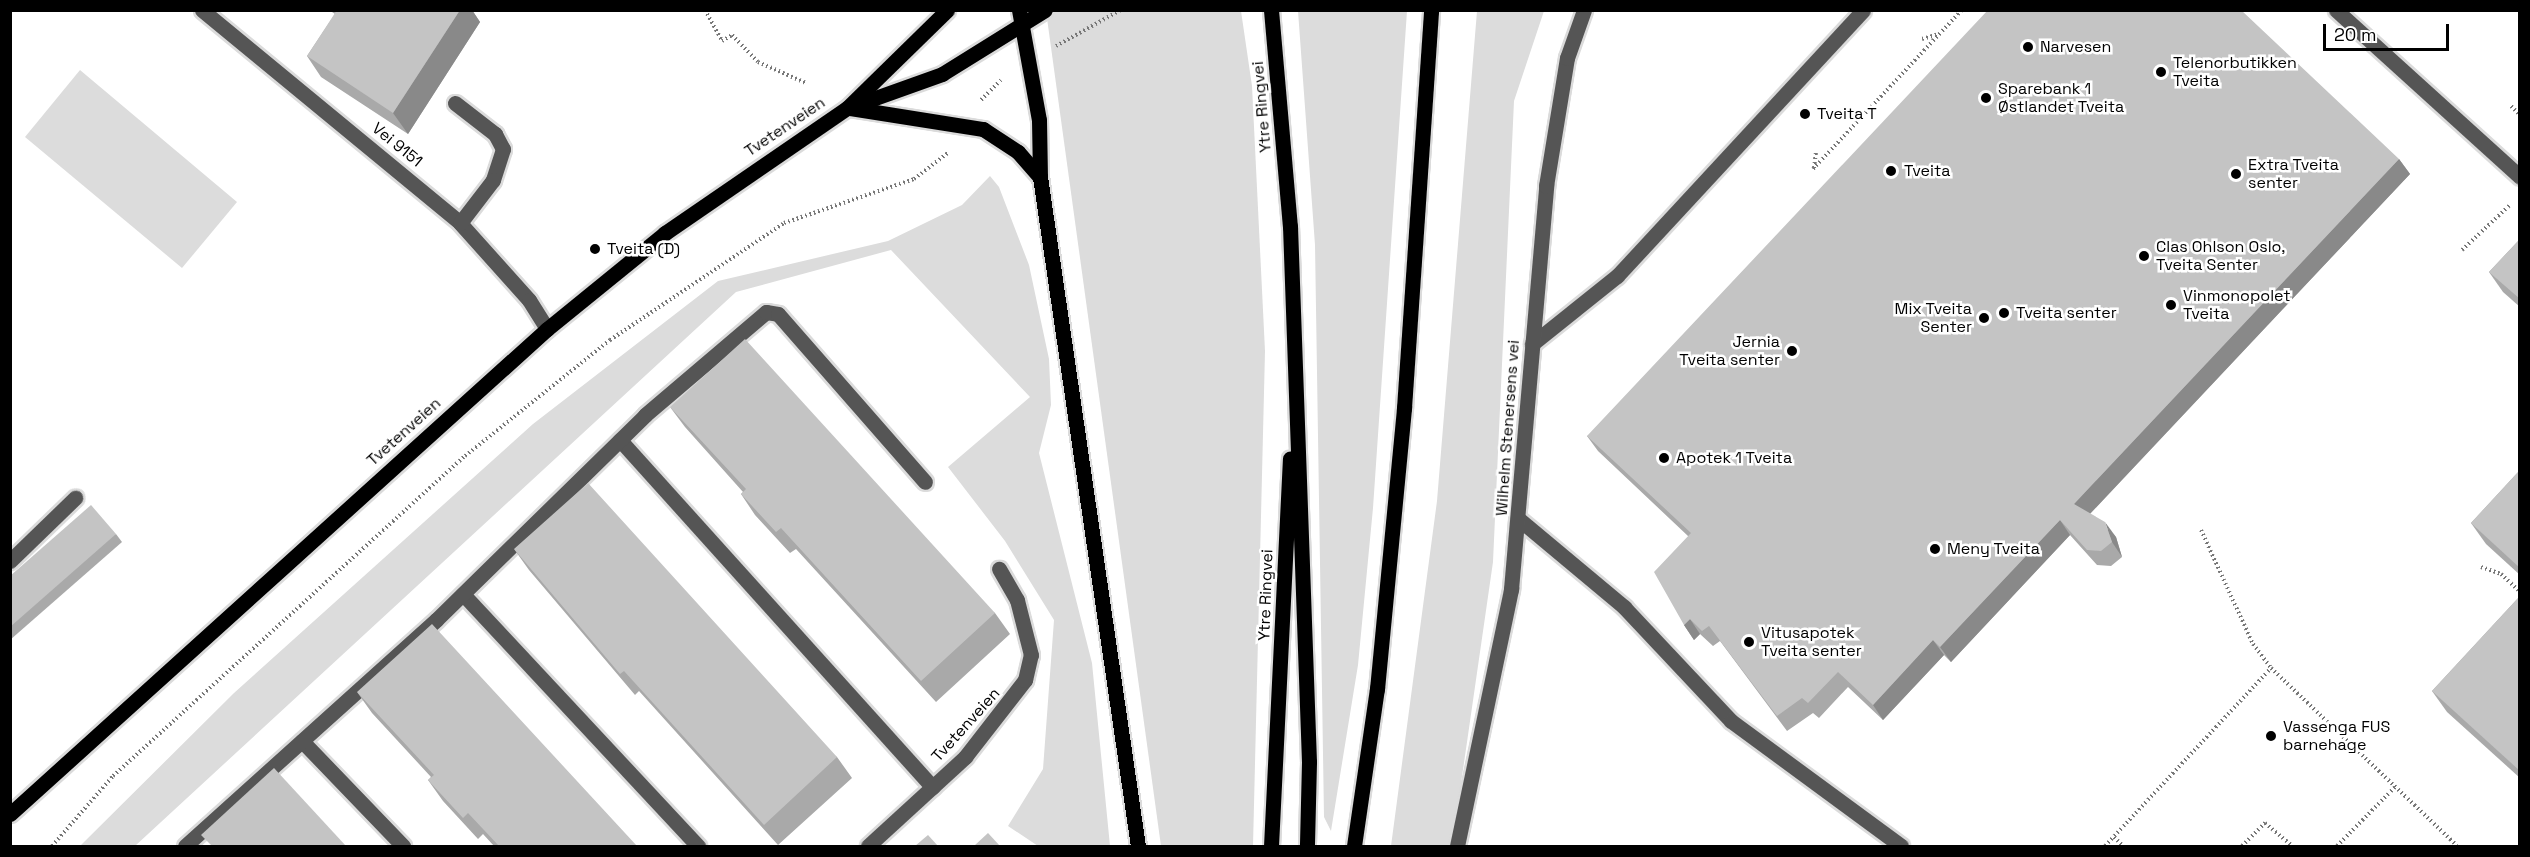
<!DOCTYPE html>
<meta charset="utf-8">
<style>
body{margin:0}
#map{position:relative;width:2530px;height:857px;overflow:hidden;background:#fff;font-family:"Space Grotesk",sans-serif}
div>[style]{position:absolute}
.green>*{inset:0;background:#dcdcdc}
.path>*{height:4px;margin-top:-2px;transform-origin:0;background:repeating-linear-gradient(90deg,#777 0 1.5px,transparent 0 4.5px)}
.roads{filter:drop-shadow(2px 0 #dbdbdb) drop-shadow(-2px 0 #dbdbdb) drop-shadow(0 2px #dbdbdb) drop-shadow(0 -2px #dbdbdb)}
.minor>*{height:15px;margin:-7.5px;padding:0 7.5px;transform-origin:7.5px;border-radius:7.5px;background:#555}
.major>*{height:15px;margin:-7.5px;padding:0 7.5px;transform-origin:7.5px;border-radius:7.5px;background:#000}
.wall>*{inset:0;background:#a9a9a9}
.shaded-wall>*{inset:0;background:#898989}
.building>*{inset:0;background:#c4c4c4}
.dots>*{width:16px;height:16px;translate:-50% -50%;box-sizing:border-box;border:3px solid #fff;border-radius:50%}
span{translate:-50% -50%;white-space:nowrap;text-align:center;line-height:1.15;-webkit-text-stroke:5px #fff;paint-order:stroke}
.poi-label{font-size:16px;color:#000}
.left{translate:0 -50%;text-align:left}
.right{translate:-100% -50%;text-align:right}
.street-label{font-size:16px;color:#000}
.frame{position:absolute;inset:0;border:12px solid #000;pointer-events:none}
.scale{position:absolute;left:2323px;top:24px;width:126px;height:27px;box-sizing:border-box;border:3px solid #000;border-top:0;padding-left:8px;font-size:18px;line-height:21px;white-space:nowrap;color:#000;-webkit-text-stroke:4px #fff;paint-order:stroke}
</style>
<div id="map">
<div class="green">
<i style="clip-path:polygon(1046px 11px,1241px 11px,1252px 86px,1265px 351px,1253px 846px,1161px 846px)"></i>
<i style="clip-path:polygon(1298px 11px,1407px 11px,1373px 508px,1358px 665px,1331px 831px,1324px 817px,1315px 245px)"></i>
<i style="clip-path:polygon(1477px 11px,1544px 11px,1514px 101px,1493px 562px,1452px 846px,1391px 846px,1437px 501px)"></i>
<i style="clip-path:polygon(80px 70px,237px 202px,182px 268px,25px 137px)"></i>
<i style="clip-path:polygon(990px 176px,999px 187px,1029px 265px,1049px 359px,1051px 405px,1039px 453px,1092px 663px,1110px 846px,1038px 846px,1008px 826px,1043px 769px,1054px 620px,1005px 541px,948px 467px,1030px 397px,891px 250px,736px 292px,135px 846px,80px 846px,234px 693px,533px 424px,718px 281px,888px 241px,962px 205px)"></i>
</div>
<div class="path">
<i style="left:705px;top:10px;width:35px;rotate:61deg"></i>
<i style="left:722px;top:41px;width:12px;rotate:-31deg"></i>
<i style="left:732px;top:35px;width:37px;rotate:46deg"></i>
<i style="left:758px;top:62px;width:52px;rotate:23.6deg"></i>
<i style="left:1922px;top:39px;width:18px;rotate:-16deg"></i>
<i style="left:1056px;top:46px;width:74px;rotate:-29deg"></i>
<i style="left:981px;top:100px;width:28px;rotate:-45deg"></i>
<i style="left:2511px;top:106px;width:13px;rotate:45deg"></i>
<i style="left:1814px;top:168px;width:16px;rotate:-83deg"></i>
<i style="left:1813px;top:169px;width:218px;rotate:-46.9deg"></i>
<i style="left:2462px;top:250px;width:67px;rotate:-43.2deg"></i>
<i style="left:2201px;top:530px;width:125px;rotate:65.5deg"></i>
<i style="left:2253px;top:644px;width:30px;rotate:53deg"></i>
<i style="left:2271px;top:668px;width:257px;rotate:43.7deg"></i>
<i style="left:2481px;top:567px;width:21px;rotate:19deg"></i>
<i style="left:2501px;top:574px;width:26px;rotate:43deg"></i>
<i style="left:2114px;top:837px;width:13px;rotate:45deg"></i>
<i style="left:52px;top:846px;width:93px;rotate:-48.9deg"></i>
<i style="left:113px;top:776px;width:476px;rotate:-42.3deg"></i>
<i style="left:465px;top:456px;width:186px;rotate:-38.7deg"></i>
<i style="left:610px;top:340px;width:210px;rotate:-33.9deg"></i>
<i style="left:784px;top:223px;width:137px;rotate:-18.7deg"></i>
<i style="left:914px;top:179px;width:44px;rotate:-37.6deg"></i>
<i style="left:2105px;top:846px;width:243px;rotate:-47deg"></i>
<i style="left:2242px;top:846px;width:33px;rotate:-45deg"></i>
<i style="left:2265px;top:823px;width:35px;rotate:40deg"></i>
<i style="left:2337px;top:846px;width:83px;rotate:-45.5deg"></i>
</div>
<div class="roads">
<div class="minor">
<i style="left:202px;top:10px;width:335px;rotate:39.5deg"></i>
<i style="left:460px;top:223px;width:103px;rotate:48.1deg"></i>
<i style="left:529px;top:300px;width:34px;rotate:58deg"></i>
<i style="left:2336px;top:10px;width:248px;rotate:42.2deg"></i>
<i style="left:455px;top:103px;width:51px;rotate:37.8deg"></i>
<i style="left:495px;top:134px;width:17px;rotate:62deg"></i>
<i style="left:503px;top:149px;width:33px;rotate:108deg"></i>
<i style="left:493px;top:180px;width:54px;rotate:127.5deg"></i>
<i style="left:1532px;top:344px;width:109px;rotate:-38.7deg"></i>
<i style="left:1617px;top:276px;width:362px;rotate:-47.2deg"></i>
<i style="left:620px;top:440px;width:467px;rotate:48deg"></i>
<i style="left:1520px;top:520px;width:136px;rotate:39.9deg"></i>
<i style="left:1624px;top:607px;width:156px;rotate:46.8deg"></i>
<i style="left:1731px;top:721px;width:211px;rotate:36.3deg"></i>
<i style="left:10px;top:561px;width:91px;rotate:-44.1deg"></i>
<i style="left:463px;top:594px;width:345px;rotate:47deg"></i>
<i style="left:302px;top:741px;width:146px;rotate:46.1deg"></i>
<i style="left:185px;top:846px;width:338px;rotate:-42deg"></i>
<i style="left:436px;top:620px;width:293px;rotate:-44.4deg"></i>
<i style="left:645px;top:415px;width:159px;rotate:-40.4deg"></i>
<i style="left:766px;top:312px;width:12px;rotate:9deg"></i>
<i style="left:778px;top:314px;width:223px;rotate:48.8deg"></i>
<i style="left:868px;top:846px;width:132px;rotate:-42.5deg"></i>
<i style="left:965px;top:757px;width:98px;rotate:-52.1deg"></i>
<i style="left:1025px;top:680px;width:26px;rotate:-77deg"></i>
<i style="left:1031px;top:655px;width:57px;rotate:-104.3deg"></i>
<i style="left:1017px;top:600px;width:36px;rotate:-120deg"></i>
<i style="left:1457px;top:846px;width:263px;rotate:-78.1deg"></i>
<i style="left:1511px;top:589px;width:405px;rotate:-85deg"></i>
<i style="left:1546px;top:186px;width:130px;rotate:-80.7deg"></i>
<i style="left:1567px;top:58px;width:51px;rotate:-70.5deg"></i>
</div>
<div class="major">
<i style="left:1019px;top:10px;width:112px;rotate:79.7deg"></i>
<i style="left:1039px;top:120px;width:57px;rotate:89deg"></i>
<i style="left:1040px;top:177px;width:676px;rotate:81.67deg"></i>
<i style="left:1271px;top:10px;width:217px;rotate:85deg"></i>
<i style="left:1290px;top:226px;width:536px;rotate:87.97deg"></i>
<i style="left:1309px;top:762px;width:84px;rotate:91.4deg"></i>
<i style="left:850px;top:107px;width:98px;rotate:-19.7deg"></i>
<i style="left:942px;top:74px;width:121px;rotate:-31.9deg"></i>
<i style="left:850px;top:108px;width:135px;rotate:9deg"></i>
<i style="left:983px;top:129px;width:42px;rotate:33.3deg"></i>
<i style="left:1018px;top:152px;width:33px;rotate:49deg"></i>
<i style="left:10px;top:814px;width:724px;rotate:-42.09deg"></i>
<i style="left:547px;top:329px;width:152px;rotate:-39.1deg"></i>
<i style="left:665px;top:233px;width:221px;rotate:-34.5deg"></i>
<i style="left:847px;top:108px;width:140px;rotate:-44.4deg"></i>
<i style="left:1271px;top:846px;width:388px;rotate:-87.2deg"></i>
<i style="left:1354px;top:846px;width:159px;rotate:-81.7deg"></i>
<i style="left:1377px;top:689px;width:282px;rotate:-84.5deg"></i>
<i style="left:1404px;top:408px;width:399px;rotate:-86.1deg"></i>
</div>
</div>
<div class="wall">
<i style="clip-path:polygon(329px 10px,472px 10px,480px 22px,408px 134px,321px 77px,307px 56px,335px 14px)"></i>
<i style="clip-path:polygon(2399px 159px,2410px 174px,2090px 514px,2116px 537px,2122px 557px,2111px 566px,2097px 565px,2070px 535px,1951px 662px,1944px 655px,1883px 720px,1848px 687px,1819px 718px,1813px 713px,1787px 731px,1720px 641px,1713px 646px,1700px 634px,1694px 640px,1684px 625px,1688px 536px,1598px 451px,1587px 436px)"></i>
<i style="clip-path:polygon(2520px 239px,2520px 307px,2503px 292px,2489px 272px)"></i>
<i style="clip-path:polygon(670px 407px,995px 613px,1010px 634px,936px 702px,796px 549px,790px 553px,755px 515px,741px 494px,743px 492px,685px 427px)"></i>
<i style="clip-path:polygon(2520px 470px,2520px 575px,2486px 544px,2471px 523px)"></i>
<i style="clip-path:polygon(116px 534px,122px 542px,10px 640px,10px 576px)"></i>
<i style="clip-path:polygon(514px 549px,837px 757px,852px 778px,778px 845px,639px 691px,635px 695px,529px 570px)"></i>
<i style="clip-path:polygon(2520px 596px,2520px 778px,2447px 712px,2432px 691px)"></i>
<i style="clip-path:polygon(357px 692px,637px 846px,494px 846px,483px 834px,478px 839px,443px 801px,428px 780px,431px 777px,372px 713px)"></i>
</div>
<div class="shaded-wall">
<i style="clip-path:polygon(460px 10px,472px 10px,480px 22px,408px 134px,393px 113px)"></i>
<i style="clip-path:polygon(2399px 159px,2410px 174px,2085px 519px,2074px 504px)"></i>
<i style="clip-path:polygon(2060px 520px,2070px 535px,1951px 662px,1940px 647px)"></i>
<i style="clip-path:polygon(2105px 522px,2116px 537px,2122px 557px,2112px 542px)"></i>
<i style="clip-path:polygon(1690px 619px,1700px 634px,1694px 640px,1684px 625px)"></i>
<i style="clip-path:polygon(1933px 640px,1944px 655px,1883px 720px,1873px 705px)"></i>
</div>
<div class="building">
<i style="clip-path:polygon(337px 10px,460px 10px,393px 113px,307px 56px)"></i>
<i style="clip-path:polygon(1988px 10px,2241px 10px,2399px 159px,2074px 504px,2105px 522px,2112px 542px,2101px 551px,2087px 550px,2060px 520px,1940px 647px,1933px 640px,1873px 705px,1838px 672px,1808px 703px,1802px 698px,1777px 716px,1709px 626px,1702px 631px,1690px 619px,1684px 625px,1654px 572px,1691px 533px,1587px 436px)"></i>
<i style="clip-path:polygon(2520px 239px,2520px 299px,2489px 272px)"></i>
<i style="clip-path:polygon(745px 339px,995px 613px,921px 681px,781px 528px,776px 532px,741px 494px,746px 489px,670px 407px)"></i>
<i style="clip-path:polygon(2520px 470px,2520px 568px,2471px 523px)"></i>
<i style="clip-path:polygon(588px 483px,837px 757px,764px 825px,624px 671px,620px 674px,514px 549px)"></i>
<i style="clip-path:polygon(91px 505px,116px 534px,10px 627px,10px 576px)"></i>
<i style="clip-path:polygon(2520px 596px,2520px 771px,2432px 691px)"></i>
<i style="clip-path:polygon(432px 624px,637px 846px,499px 846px,468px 813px,463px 818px,428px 780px,434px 775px,357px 692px)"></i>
<i style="clip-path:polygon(274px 768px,346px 846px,212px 846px,201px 835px)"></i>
<i style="clip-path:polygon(988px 833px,1000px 846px,974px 846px)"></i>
<i style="clip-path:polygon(928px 835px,938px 846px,915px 846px)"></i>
</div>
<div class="dots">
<i style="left:2028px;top:47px;background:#000"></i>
<i style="left:2161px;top:72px;background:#000"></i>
<i style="left:1986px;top:98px;background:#000"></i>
<i style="left:1805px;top:114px;background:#000"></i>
<i style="left:1891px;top:171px;background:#000"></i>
<i style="left:2236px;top:174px;background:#000"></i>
<i style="left:595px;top:249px;background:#000"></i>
<i style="left:2144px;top:256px;background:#000"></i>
<i style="left:2171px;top:305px;background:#000"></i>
<i style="left:2004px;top:313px;background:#000"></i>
<i style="left:1984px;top:318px;background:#000"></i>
<i style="left:1792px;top:351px;background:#000"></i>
<i style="left:1664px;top:458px;background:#000"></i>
<i style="left:1935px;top:549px;background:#000"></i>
<i style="left:1749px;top:642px;background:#000"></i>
<i style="left:2271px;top:736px;background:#000"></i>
</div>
<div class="poi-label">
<span class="left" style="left:2040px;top:47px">Narvesen</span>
<span class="left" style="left:2173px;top:72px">Telenorbutikken<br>Tveita</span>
<span class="left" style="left:1998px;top:98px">Sparebank 1<br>Østlandet Tveita</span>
<span class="left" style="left:1817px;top:114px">Tveita T</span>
<span class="left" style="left:2248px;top:174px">Extra Tveita<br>senter</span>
<span class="left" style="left:1904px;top:171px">Tveita</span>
<span class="left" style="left:2156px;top:256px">Clas Ohlson Oslo,<br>Tveita Senter</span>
<span class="left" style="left:607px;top:249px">Tveita (D)</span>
<span class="left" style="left:2183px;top:305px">Vinmonopolet<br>Tveita</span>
<span class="right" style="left:1972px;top:318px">Mix Tveita<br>Senter</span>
<span class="left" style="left:2016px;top:313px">Tveita senter</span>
<span class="right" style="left:1780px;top:351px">Jernia<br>Tveita senter</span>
<span class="left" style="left:1676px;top:458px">Apotek 1 Tveita</span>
<span class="left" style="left:1947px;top:549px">Meny Tveita</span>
<span class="left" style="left:1761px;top:642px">Vitusapotek<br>Tveita senter</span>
<span class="left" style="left:2283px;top:736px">Vassenga FUS<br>barnehage</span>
</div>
<div class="street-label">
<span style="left:1262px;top:107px;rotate:-95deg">Ytre Ringvei</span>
<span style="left:785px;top:127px;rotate:-34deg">Tvetenveien</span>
<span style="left:397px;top:145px;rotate:39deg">Vei 9151</span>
<span style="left:1508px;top:428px;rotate:-86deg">Wilhelm Stenersens vei</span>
<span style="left:404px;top:432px;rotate:-42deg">Tvetenveien</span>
<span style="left:1266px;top:595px;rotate:-88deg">Ytre Ringvei</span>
<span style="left:966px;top:725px;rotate:-48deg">Tvetenveien</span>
</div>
<div class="frame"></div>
<div class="scale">20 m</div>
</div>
